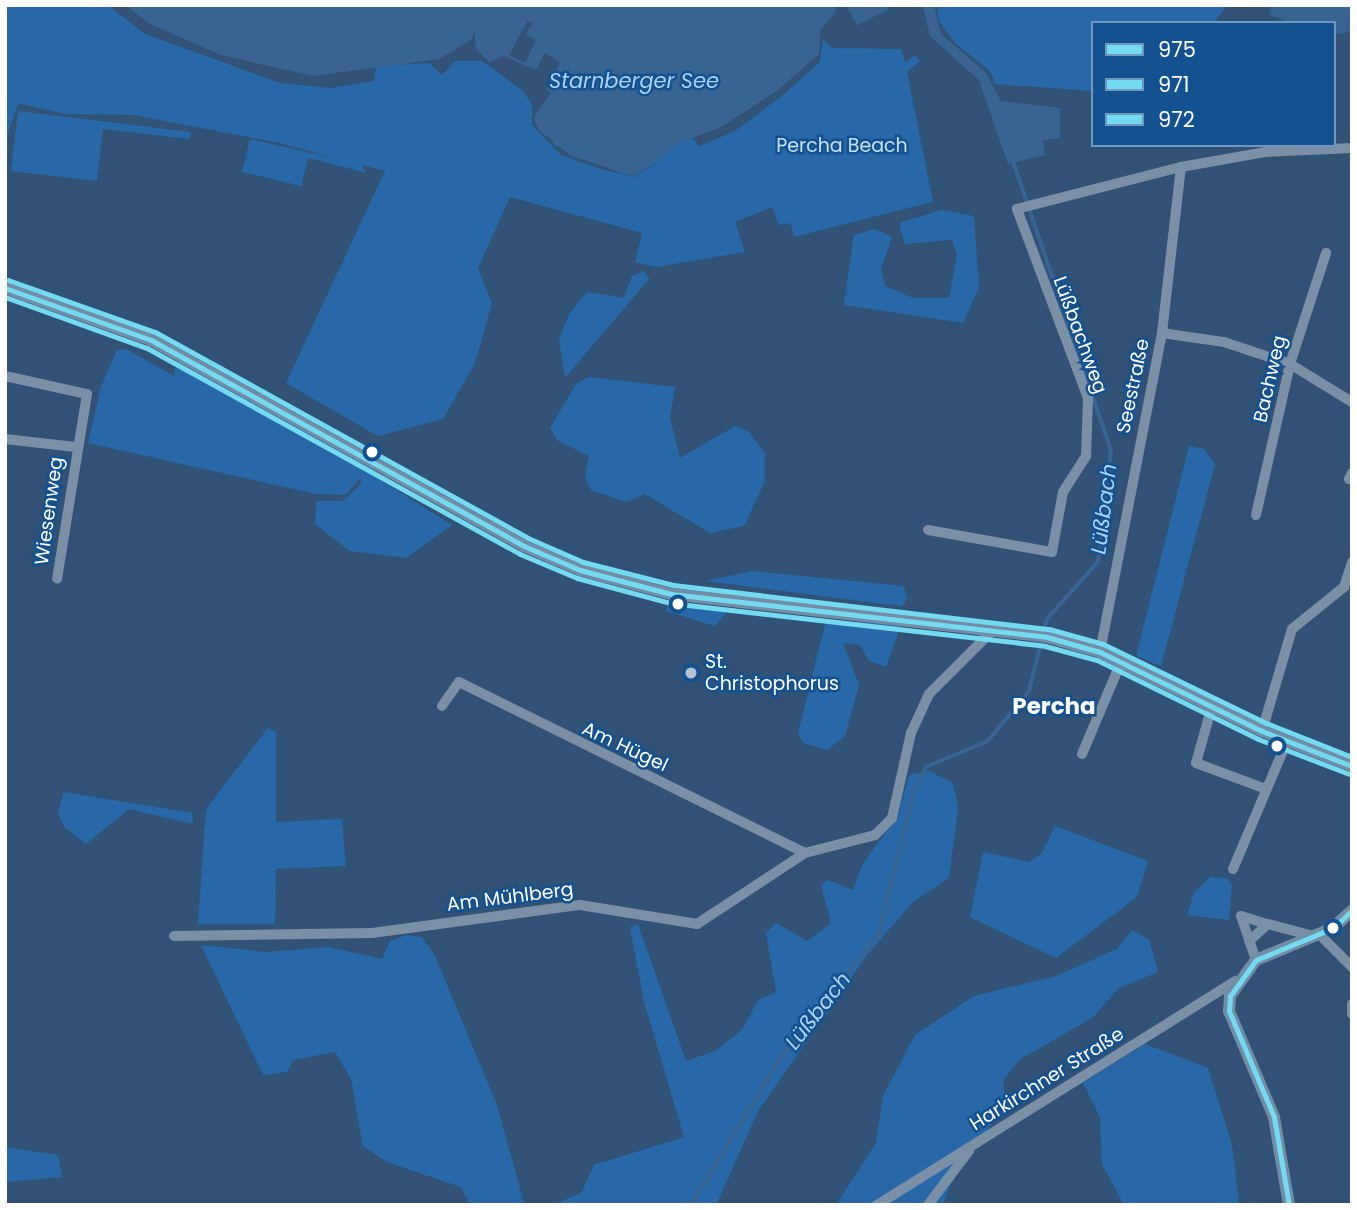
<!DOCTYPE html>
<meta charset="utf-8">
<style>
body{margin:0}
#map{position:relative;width:1357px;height:1210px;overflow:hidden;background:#315274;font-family:Poppins,sans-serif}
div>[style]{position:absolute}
.green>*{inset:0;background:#2868a8}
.water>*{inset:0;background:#396492}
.pier>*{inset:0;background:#315274}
.stream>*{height:3.5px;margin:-1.75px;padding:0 1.75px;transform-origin:1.75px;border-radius:1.75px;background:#396492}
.street>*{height:10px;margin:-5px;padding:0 5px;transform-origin:5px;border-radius:5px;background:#7990a7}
.secondary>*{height:12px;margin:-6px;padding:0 6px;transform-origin:6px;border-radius:6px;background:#748ca4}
.bus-1>*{height:5px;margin:-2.5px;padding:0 2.5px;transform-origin:2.5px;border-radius:2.5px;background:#73dbef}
.bus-2>*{height:5px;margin:-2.5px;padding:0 2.5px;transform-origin:2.5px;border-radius:2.5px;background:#73dbef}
.bus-3>*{height:5px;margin:-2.5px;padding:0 2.5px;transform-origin:2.5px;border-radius:2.5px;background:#73dbef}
.bus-4>*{height:5px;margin:-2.5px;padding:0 2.5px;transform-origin:2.5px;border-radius:2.5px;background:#73dbef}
.dots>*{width:19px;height:19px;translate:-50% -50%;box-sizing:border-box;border:4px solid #145191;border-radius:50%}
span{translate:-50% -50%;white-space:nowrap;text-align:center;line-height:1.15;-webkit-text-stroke:5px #145191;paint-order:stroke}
.park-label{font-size:19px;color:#c9e2fc}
.street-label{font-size:19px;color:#fff}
.poi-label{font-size:19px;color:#fff}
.left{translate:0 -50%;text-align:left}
.water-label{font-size:21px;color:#aed3f8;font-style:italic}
.quarter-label{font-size:23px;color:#fff;font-weight:700}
.frame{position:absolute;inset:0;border:7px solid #fff;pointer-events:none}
.legend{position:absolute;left:1091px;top:21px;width:245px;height:126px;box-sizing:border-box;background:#145191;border:2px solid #7297bd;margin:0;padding:9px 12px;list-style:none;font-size:21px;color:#fff}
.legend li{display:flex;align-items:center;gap:14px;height:35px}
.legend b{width:35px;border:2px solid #7297bd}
</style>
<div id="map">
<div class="green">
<i style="clip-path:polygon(5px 5px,108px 5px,145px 34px,280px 83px,330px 88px,374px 81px,376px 66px,429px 63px,442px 75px,455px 61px,482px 61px,523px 91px,532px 105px,532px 125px,561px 155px,600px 169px,635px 177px,689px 141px,635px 176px,620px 173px,553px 144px,574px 103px,692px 123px,693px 139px,700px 146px,735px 131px,783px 95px,820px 62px,823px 40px,832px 48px,901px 49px,905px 63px,915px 55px,920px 61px,907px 72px,933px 202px,794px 237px,791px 223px,779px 225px,772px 207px,735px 222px,745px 252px,656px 267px,635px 262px,642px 233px,510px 197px,478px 268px,492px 303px,475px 363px,443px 419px,378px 436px,286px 383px,385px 171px,362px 165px,366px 173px,308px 158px,301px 186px,242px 172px,250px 139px,338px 159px,280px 143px,133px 115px,64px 114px,18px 103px,8px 133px,5px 223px)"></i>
<i style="clip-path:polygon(937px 5px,1227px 5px,1214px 23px,1093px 23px,1093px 91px,995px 84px,991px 72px,955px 43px,939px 21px)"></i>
<i style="clip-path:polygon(18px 111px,191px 132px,190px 139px,103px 129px,97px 181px,11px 171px)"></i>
<i style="clip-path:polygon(942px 210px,974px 216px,979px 287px,963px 323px,844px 305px,854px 235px,875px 229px,892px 237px,881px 269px,885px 286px,913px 298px,949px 298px,957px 254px,952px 240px,905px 244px,900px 228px,901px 222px)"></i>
<i style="clip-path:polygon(644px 271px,649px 279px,565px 378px,559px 340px,569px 314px,587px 292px,624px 298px,632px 276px)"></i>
<i style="clip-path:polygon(126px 349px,174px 376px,177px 358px,369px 464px,379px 479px,452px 525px,406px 558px,350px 551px,315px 524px,316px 501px,343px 501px,362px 483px,359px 479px,346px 495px,316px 494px,88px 443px,101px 387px,117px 350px)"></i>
<i style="clip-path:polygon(589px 377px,675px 387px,670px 418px,680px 458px,735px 426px,749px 432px,765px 453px,765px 481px,744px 526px,710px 533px,645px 494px,627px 502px,591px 490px,585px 477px,589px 456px,557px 440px,550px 428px,576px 384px)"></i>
<i style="clip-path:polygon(1189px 446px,1204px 449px,1215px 464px,1161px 666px,1136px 656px)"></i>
<i style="clip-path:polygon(752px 571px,894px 585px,904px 587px,907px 599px,902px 606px,875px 603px,706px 581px)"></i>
<i style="clip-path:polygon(669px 605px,727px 612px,715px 626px,666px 611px)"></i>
<i style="clip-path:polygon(826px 620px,901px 625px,886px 667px,869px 661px,860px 645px,843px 643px,859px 685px,845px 736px,827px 750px,803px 743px,798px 734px)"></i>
<i style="clip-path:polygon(268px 728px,276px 732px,276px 822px,342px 819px,346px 866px,276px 869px,275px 924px,198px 924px,206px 809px)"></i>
<i style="clip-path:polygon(929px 771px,953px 783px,958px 808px,949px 878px,913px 902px,867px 955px,758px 1111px,716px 1205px,552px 1205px,581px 1193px,594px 1165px,684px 1137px,644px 1002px,630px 927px,638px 924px,686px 1061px,715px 1051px,742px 1030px,758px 1000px,776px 992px,766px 933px,776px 923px,807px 941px,831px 923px,821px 885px,828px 880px,853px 890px,863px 863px,898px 817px,909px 775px)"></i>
<i style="clip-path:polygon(64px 792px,192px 813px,193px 824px,129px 809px,86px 844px,64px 827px,58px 812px)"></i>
<i style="clip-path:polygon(1055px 826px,1148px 861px,1137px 897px,1056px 958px,970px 917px,983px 852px,1029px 862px,1042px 853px)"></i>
<i style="clip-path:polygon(1210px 877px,1227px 878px,1232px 885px,1229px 920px,1187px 915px,1194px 893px)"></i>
<i style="clip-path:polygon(1132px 930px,1149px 940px,1158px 972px,1119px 988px,1092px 1018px,1019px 1060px,1003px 1081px,1006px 1107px,956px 1168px,943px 1205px,836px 1205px,876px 1143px,883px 1096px,915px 1035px,974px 996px,1056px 976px,1117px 949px)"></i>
<i style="clip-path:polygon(406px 935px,422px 937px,435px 956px,497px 1105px,524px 1203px,530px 1205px,470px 1205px,461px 1187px,387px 1162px,363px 1146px,351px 1079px,335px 1052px,293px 1060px,287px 1072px,263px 1075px,201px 945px,265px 952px,329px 947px,382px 959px,390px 941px)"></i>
<i style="clip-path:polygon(1145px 1044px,1208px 1068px,1232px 1145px,1239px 1205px,1124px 1205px,1102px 1164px,1100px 1117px,1083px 1083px)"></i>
<i style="clip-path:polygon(5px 1147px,58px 1155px,62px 1177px,5px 1182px)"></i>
</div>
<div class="water">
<i style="clip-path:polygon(125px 5px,834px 5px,836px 11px,820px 31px,819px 54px,779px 89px,723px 126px,676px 145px,635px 176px,571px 156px,538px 129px,534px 117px,551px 93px,546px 90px,560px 62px,545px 53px,536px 70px,504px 56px,489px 62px,475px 47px,475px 29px,471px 40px,439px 59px,313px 76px,221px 55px,150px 24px)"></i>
<i style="clip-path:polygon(846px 5px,887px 5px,890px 9px,857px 25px)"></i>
<i style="clip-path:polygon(923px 5px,934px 5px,941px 34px,985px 72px,1001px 101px,1060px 108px,1060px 138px,1043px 140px,1045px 155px,1008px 164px,979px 80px,930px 36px)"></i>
<i style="clip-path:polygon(1269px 5px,1352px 5px,1352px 32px,1334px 34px,1334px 23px,1290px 23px,1270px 15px)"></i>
</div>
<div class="pier">
<i style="clip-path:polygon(527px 21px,532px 23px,526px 35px,536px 40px,525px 63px,509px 55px)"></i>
</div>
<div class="stream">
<i style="left:691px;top:1205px;width:170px;rotate:-58.7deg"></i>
<i style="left:779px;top:1060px;width:161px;rotate:-51.6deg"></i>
<i style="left:879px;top:934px;width:147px;rotate:-76.2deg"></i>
<i style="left:914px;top:791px;width:27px;rotate:-63deg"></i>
<i style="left:926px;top:767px;width:67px;rotate:-22.8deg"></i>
<i style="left:988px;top:741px;width:65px;rotate:-50.6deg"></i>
<i style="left:1029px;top:691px;width:74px;rotate:-76deg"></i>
<i style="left:1047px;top:619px;width:76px;rotate:-48.2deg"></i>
<i style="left:1098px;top:562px;width:112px;rotate:-83.3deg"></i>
<i style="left:1111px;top:451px;width:309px;rotate:-108.7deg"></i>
</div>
<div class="street">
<i style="left:1162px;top:333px;width:63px;rotate:8.3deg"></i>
<i style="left:1224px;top:342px;width:70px;rotate:18.4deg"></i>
<i style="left:1290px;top:364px;width:73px;rotate:31.5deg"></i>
<i style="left:5px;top:376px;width:84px;rotate:12.4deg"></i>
<i style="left:87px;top:394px;width:187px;rotate:99.2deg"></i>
<i style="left:5px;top:439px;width:71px;rotate:6.4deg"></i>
<i style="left:1349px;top:479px;width:7px;rotate:-63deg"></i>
<i style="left:1256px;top:515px;width:155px;rotate:-77.3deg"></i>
<i style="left:1290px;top:364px;width:117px;rotate:-72deg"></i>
<i style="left:928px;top:530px;width:126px;rotate:10.1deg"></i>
<i style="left:1052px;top:552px;width:61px;rotate:-79.6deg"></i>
<i style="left:1063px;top:492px;width:43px;rotate:-57.4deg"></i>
<i style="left:1086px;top:456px;width:58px;rotate:-88deg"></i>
<i style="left:1088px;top:398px;width:202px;rotate:-110.6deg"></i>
<i style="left:1017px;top:209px;width:169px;rotate:-14.4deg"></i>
<i style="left:1181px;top:167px;width:85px;rotate:-10.1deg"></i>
<i style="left:1265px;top:152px;width:87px;rotate:-2.6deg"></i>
<i style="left:1100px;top:652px;width:325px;rotate:-79deg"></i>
<i style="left:1162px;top:333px;width:167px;rotate:-83.5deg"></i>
<i style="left:442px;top:706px;width:29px;rotate:-55deg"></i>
<i style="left:459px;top:682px;width:386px;rotate:26.3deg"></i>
<i style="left:1212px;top:706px;width:59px;rotate:105.7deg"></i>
<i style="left:1196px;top:763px;width:75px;rotate:20.4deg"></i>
<i style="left:1262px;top:731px;width:106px;rotate:-73.6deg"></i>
<i style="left:1292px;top:629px;width:67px;rotate:-38.9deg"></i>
<i style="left:1344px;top:587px;width:26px;rotate:-72deg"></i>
<i style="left:1082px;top:754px;width:100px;rotate:-67deg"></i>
<i style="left:1233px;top:869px;width:139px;rotate:-67.1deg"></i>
<i style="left:1241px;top:916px;width:46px;rotate:71.2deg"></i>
<i style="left:1241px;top:916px;width:28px;rotate:17deg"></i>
<i style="left:1319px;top:934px;width:47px;rotate:45deg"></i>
<i style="left:174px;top:936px;width:198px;rotate:-0.9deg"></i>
<i style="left:372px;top:933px;width:210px;rotate:-7.7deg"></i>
<i style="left:580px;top:905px;width:119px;rotate:9.2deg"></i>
<i style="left:697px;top:924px;width:129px;rotate:-33.3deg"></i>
<i style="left:805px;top:853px;width:72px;rotate:-14.4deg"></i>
<i style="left:875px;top:835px;width:24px;rotate:-45deg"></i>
<i style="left:892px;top:818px;width:87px;rotate:-77.4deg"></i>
<i style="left:911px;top:733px;width:43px;rotate:-65.2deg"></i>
<i style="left:929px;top:694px;width:91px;rotate:-45deg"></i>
<i style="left:1249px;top:941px;width:25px;rotate:-42deg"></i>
<i style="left:1268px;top:924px;width:47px;rotate:14.9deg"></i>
<i style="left:1352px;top:1004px;width:10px;rotate:90deg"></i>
<i style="left:877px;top:1205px;width:423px;rotate:-32deg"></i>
<i style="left:928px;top:1205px;width:68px;rotate:-52.8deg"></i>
</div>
<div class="secondary">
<i style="left:5px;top:288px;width:155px;rotate:19.6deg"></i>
<i style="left:151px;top:340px;width:426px;rotate:28.9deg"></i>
<i style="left:524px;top:546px;width:61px;rotate:23.2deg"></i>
<i style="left:580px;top:570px;width:94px;rotate:14.8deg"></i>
<i style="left:671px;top:594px;width:378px;rotate:6.5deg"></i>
<i style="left:1047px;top:637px;width:55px;rotate:15.8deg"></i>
<i style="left:1100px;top:652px;width:180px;rotate:26deg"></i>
<i style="left:1262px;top:731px;width:97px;rotate:21.3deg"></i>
<i style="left:1289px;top:1205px;width:89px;rotate:-99.7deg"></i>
<i style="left:1274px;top:1117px;width:115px;rotate:-113deg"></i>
<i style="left:1229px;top:1011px;width:15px;rotate:-86deg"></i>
<i style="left:1230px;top:996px;width:44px;rotate:-54.2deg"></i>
<i style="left:1256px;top:960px;width:83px;rotate:-22.6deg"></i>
<i style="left:1333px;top:928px;width:26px;rotate:-43deg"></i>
</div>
<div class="bus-1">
<i style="left:5px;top:288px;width:155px;rotate:19.6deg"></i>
<i style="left:151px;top:340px;width:426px;rotate:28.9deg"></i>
<i style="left:524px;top:546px;width:61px;rotate:23.2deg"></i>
<i style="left:580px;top:570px;width:94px;rotate:14.8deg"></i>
<i style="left:671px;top:594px;width:378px;rotate:6.5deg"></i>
<i style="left:1047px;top:637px;width:55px;rotate:15.8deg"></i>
<i style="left:1100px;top:652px;width:180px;rotate:26deg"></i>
<i style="left:1262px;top:731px;width:97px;rotate:21.3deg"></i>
</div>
<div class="bus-2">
<i style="left:5px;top:297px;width:151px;rotate:19.8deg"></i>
<i style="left:147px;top:348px;width:426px;rotate:28.9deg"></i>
<i style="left:520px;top:554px;width:62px;rotate:22.8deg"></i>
<i style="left:577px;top:578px;width:96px;rotate:15deg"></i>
<i style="left:670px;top:603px;width:377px;rotate:6.5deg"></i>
<i style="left:1045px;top:646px;width:54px;rotate:15.1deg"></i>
<i style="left:1097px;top:660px;width:179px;rotate:26.1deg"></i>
<i style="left:1258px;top:739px;width:97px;rotate:21deg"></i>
</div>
<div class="bus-3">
<i style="left:1289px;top:1205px;width:89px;rotate:-99.7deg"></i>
<i style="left:1274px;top:1117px;width:115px;rotate:-113deg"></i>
<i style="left:1229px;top:1011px;width:15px;rotate:-86deg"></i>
<i style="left:1230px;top:996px;width:44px;rotate:-54.2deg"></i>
<i style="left:1256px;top:960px;width:83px;rotate:-22.6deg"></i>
<i style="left:1333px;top:928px;width:26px;rotate:-43deg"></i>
</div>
<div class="bus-4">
<i style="left:8px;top:280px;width:156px;rotate:19.5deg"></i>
<i style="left:155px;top:332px;width:426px;rotate:28.9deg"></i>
<i style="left:528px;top:538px;width:60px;rotate:23.6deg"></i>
<i style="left:583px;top:562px;width:93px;rotate:14.3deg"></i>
<i style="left:673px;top:585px;width:379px;rotate:6.7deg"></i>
<i style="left:1049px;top:629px;width:56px;rotate:15.5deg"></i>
<i style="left:1103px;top:644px;width:181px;rotate:25.9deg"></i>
<i style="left:1266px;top:723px;width:92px;rotate:21.6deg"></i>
</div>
<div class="dots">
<i style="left:372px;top:452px;background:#fff"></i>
<i style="left:678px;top:604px;background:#fff"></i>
<i style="left:691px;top:673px;background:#b7c2ce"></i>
<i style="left:1277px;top:746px;background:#fff"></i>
<i style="left:1333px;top:928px;background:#fff"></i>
</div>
<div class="park-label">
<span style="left:842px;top:146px">Percha Beach</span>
</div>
<div class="street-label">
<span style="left:1080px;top:335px;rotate:70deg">Lüßbachweg</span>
<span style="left:1270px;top:379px;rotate:-77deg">Bachweg</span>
<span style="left:1133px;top:386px;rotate:-78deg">Seestraße</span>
<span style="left:49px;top:511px;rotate:-82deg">Wiesenweg</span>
<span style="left:625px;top:747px;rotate:25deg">Am Hügel</span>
<span style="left:510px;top:897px;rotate:-7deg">Am Mühlberg</span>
<span style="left:1047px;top:1079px;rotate:-32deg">Harkirchner Straße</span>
</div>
<div class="poi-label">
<span class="left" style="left:705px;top:673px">St.<br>Christophorus</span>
</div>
<div class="water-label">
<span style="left:634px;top:81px">Starnberger See</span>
<span style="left:1104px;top:509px;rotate:-83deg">Lüßbach</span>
<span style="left:818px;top:1011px;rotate:-52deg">Lüßbach</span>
</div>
<div class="quarter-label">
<span style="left:1054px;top:706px">Percha</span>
</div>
<div class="frame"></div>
<ul class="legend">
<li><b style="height:9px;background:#73dbef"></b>975</li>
<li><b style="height:9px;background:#73dbef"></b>971</li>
<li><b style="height:9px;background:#73dbef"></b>972</li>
</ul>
</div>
